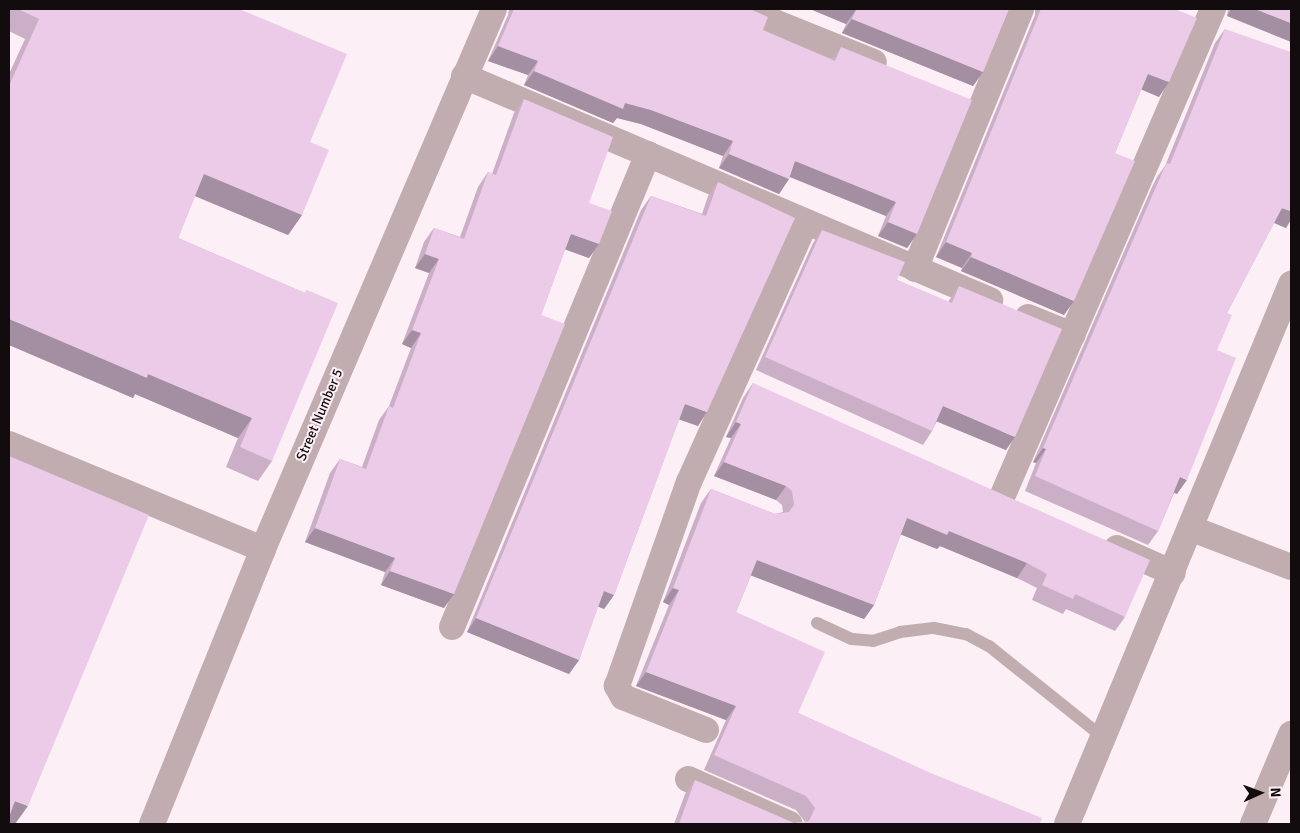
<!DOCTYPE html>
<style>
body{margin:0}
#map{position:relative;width:1300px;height:833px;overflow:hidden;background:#fceff5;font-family:Signika,sans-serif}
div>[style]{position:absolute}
.service>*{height:12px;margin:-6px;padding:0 6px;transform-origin:6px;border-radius:6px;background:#c1adb0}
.minor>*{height:26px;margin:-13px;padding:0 13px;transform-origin:13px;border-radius:13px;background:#c1adb0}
.wall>*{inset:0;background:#caafc7}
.shaded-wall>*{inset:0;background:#a48ea2}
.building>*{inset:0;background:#ebcbe7}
span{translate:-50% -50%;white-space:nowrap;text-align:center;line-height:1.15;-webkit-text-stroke:4px #fceff5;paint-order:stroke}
.street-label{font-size:14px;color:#130c0f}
.frame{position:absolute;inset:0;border:10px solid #130c0f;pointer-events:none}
.north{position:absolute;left:1235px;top:768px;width:50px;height:50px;-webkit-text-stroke:4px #fceff5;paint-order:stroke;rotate:88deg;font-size:14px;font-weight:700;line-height:20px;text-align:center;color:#130c0f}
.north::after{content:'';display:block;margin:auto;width:18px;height:22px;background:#130c0f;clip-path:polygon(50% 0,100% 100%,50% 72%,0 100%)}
</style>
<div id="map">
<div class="service">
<i style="left:817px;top:623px;width:38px;rotate:25deg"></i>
<i style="left:852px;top:639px;width:21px;rotate:5deg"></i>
<i style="left:873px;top:641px;width:28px;rotate:-18deg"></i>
<i style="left:900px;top:632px;width:34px;rotate:-7deg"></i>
<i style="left:934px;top:628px;width:33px;rotate:11deg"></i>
<i style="left:966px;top:634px;width:26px;rotate:28deg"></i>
<i style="left:989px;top:646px;width:147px;rotate:38.7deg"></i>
</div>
<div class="minor">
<i style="left:742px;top:9px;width:142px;rotate:21.9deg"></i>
<i style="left:464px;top:76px;width:572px;rotate:23.07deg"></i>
<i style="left:915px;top:269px;width:281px;rotate:-67.8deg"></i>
<i style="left:1028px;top:317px;width:48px;rotate:22.2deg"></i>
<i style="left:9px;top:444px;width:275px;rotate:22.5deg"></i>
<i style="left:1002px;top:497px;width:532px;rotate:-66.62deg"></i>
<i style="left:1190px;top:528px;width:108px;rotate:21.1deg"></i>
<i style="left:1117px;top:548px;width:61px;rotate:24.1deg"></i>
<i style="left:452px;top:627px;width:512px;rotate:-67.49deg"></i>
<i style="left:706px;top:730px;width:89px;rotate:-158.3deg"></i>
<i style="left:623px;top:697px;width:13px;rotate:-119deg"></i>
<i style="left:617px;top:686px;width:216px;rotate:-70.6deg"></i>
<i style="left:689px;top:482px;width:285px;rotate:-65.8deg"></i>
<i style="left:688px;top:779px;width:111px;rotate:23.8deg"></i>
<i style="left:152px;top:824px;width:297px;rotate:-68deg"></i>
<i style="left:263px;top:549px;width:587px;rotate:-66.84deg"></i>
<i style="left:1067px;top:824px;width:585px;rotate:-67.47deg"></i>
<i style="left:1253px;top:824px;width:98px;rotate:-67.1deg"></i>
</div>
<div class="wall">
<i style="clip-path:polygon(9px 9px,239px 9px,310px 142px,302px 215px,288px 235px,195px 196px,178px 238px,305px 293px,307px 290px,272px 461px,258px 481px,226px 467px,238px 438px,135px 394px,133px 398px,9px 345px,9px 74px,25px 39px,9px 31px)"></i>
<i style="clip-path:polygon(509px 9px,750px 9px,763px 30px,832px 59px,841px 47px,917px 234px,907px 248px,878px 236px,886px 216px,790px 177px,779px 194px,719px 168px,723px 156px,641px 124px,617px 118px,613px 123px,524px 85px,528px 75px,488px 61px,508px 15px)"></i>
<i style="clip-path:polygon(810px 9px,1009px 9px,983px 72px,973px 86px,842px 33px,846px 24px)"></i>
<i style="clip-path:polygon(1035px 9px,1175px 9px,1159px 97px,1141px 89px,1115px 153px,1064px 315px,961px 271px,962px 268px,936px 257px,1035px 15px)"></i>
<i style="clip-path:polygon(1228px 9px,1291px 9px,1227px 16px)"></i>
<i style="clip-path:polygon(1225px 29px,1286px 228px,1274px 223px,1227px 313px,1177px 494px,1174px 493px,1158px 531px,1148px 545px,1025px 491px,1036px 463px,1033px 462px,1152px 187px,1157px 177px,1165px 166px,1215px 43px)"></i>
<i style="clip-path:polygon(524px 99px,589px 203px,599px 244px,589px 258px,565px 249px,541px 315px,444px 608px,381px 585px,385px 572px,305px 542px,330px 473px,340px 459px,362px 467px,379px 420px,389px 406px,411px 348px,402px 344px,429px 273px,415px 268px,424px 242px,434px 228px,460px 237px,478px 187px,488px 172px,492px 174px,514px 113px)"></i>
<i style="clip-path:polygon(718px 182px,698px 426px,679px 419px,614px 595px,604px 609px,598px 606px,579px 660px,569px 674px,467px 632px,641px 210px,651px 196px,702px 214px,708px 196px)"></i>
<i style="clip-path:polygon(822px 230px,897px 280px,948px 302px,959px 286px,1006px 450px,937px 421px,932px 431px,923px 445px,756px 370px,813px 243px)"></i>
<i style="clip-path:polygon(753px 383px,1125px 617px,1115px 631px,1066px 609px,1063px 614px,1032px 600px,1037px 588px,1017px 578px,940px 546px,937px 549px,901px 534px,874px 605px,864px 619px,751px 575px,736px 612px,798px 713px,1040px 824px,674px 824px,685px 794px,695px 780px,794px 823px,805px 822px,796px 810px,704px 770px,726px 720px,636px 686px,669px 605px,663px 602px,701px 503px,711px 489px,775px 514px,783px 512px,782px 505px,776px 500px,714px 476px,731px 438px,726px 437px,743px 398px)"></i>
</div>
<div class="shaded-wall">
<i style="clip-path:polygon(810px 9px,854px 9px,856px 10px,846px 24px)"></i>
<i style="clip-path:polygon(1231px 9px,1255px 9px,1291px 23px,1291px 42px,1227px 16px)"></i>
<i style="clip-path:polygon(852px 19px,983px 72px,973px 86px,842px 33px)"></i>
<i style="clip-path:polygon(498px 46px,538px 61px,528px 75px,488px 61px)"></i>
<i style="clip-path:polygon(534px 71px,625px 103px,651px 110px,733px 141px,723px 156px,641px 124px,617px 118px,613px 123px,524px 85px)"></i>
<i style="clip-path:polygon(1148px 74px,1169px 82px,1159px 97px,1138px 88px)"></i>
<i style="clip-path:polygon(729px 154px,789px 179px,779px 194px,719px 168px)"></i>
<i style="clip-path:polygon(795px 161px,896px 202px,886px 216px,785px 175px)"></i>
<i style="clip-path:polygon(204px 174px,302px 215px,288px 235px,190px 194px)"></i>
<i style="clip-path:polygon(1282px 208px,1291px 211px,1291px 220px,1286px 228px,1272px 222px)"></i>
<i style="clip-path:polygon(888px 222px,917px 234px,907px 248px,878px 236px)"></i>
<i style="clip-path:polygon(571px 234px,599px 244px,589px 258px,561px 248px)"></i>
<i style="clip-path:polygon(946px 242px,972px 253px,962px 268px,936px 257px)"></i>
<i style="clip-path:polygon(425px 254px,439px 259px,429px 273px,415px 268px)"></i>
<i style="clip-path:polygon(971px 257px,1074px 301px,1064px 315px,961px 271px)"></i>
<i style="clip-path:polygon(9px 319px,148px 374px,252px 418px,238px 438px,135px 394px,133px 398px,9px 345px)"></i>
<i style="clip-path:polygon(412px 330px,421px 333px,411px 348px,402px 344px)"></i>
<i style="clip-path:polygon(685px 404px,707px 412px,698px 426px,675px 418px)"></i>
<i style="clip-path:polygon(943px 406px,1015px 437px,1006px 450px,933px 420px)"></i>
<i style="clip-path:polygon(736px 422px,741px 424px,731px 438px,726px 437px)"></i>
<i style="clip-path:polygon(1043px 448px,1046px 449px,1036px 463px,1033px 462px)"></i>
<i style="clip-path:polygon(724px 462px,786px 486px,776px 500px,714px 476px)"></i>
<i style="clip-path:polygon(1180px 477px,1187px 480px,1177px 494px,1170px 491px)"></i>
<i style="clip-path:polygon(907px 518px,949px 531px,1027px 563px,1017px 578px,940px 546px,937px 549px,897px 533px)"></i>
<i style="clip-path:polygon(315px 528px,395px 558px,385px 572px,305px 542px)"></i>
<i style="clip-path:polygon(757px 560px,874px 605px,864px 619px,747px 574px)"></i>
<i style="clip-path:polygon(390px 571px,454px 594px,444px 608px,381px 585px)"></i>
<i style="clip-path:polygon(673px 588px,679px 590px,669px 605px,663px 602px)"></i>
<i style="clip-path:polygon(604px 591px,614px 595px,604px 609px,594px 605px)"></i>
<i style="clip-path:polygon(476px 618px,579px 660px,569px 674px,467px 632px)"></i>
<i style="clip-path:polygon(646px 672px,736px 706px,726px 720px,636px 686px)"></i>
<i style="clip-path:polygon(15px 801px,28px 806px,15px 824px,9px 824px,9px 810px)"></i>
</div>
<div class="building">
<i style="clip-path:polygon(18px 9px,239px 9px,347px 54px,310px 142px,329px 150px,302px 215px,204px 174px,178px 238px,305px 293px,307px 290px,338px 303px,272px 461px,240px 447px,252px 418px,148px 374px,147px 378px,9px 319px,9px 86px,39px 19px)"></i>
<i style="clip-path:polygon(514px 9px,750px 9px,768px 17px,763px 30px,835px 61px,841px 47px,972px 100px,917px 234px,888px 222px,896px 202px,795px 161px,789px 179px,729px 154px,733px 141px,651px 110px,625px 103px,623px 109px,534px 71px,538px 61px,498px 46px)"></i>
<i style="clip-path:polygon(854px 9px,1009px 9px,983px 72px,852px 19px,856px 10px)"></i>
<i style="clip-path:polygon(1041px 9px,1175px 9px,1197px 18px,1169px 82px,1148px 74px,1115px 153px,1135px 161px,1074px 301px,971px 257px,972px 253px,946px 242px)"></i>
<i style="clip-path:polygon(1255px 9px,1291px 9px,1291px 23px)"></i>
<i style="clip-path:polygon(1225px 29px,1291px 52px,1291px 211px,1282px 208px,1227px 313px,1232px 315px,1217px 350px,1236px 358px,1187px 480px,1180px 477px,1158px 531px,1035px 476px,1046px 449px,1043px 448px,1162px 173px,1167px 163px,1170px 164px)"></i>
<i style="clip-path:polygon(524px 99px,613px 137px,589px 203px,612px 211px,599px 244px,571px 234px,541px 315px,565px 324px,454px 594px,390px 571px,395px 558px,315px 528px,340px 459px,366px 469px,389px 406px,393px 408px,421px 333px,412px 330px,439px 259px,425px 254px,434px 228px,464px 239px,488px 172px,496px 175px)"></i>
<i style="clip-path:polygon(718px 182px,795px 218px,707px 412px,685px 404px,614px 595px,604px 591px,579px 660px,476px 618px,651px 196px,706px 216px)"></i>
<i style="clip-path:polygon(822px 230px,905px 262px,897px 280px,952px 303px,959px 286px,1062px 329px,1015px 437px,943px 406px,932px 431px,765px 357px)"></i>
<i style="clip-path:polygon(753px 383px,1150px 560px,1125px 617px,1075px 594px,1073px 599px,1042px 585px,1047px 574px,1027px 563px,949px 531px,947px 535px,907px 518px,874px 605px,757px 560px,736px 612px,825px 652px,798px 713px,933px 774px,1042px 818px,1040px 824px,679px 824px,695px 780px,794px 823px,809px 821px,815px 808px,806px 796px,714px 755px,736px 706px,646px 672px,679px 590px,673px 588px,711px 489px,775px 514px,789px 512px,794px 505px,792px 491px,786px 486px,724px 462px,741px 424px,736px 422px)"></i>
<i style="clip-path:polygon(9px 456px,149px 515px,28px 806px,15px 801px,9px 817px)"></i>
</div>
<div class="street-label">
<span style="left:320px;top:415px;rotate:-67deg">Street Number 5</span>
</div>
<div class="frame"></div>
<div class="north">N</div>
</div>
